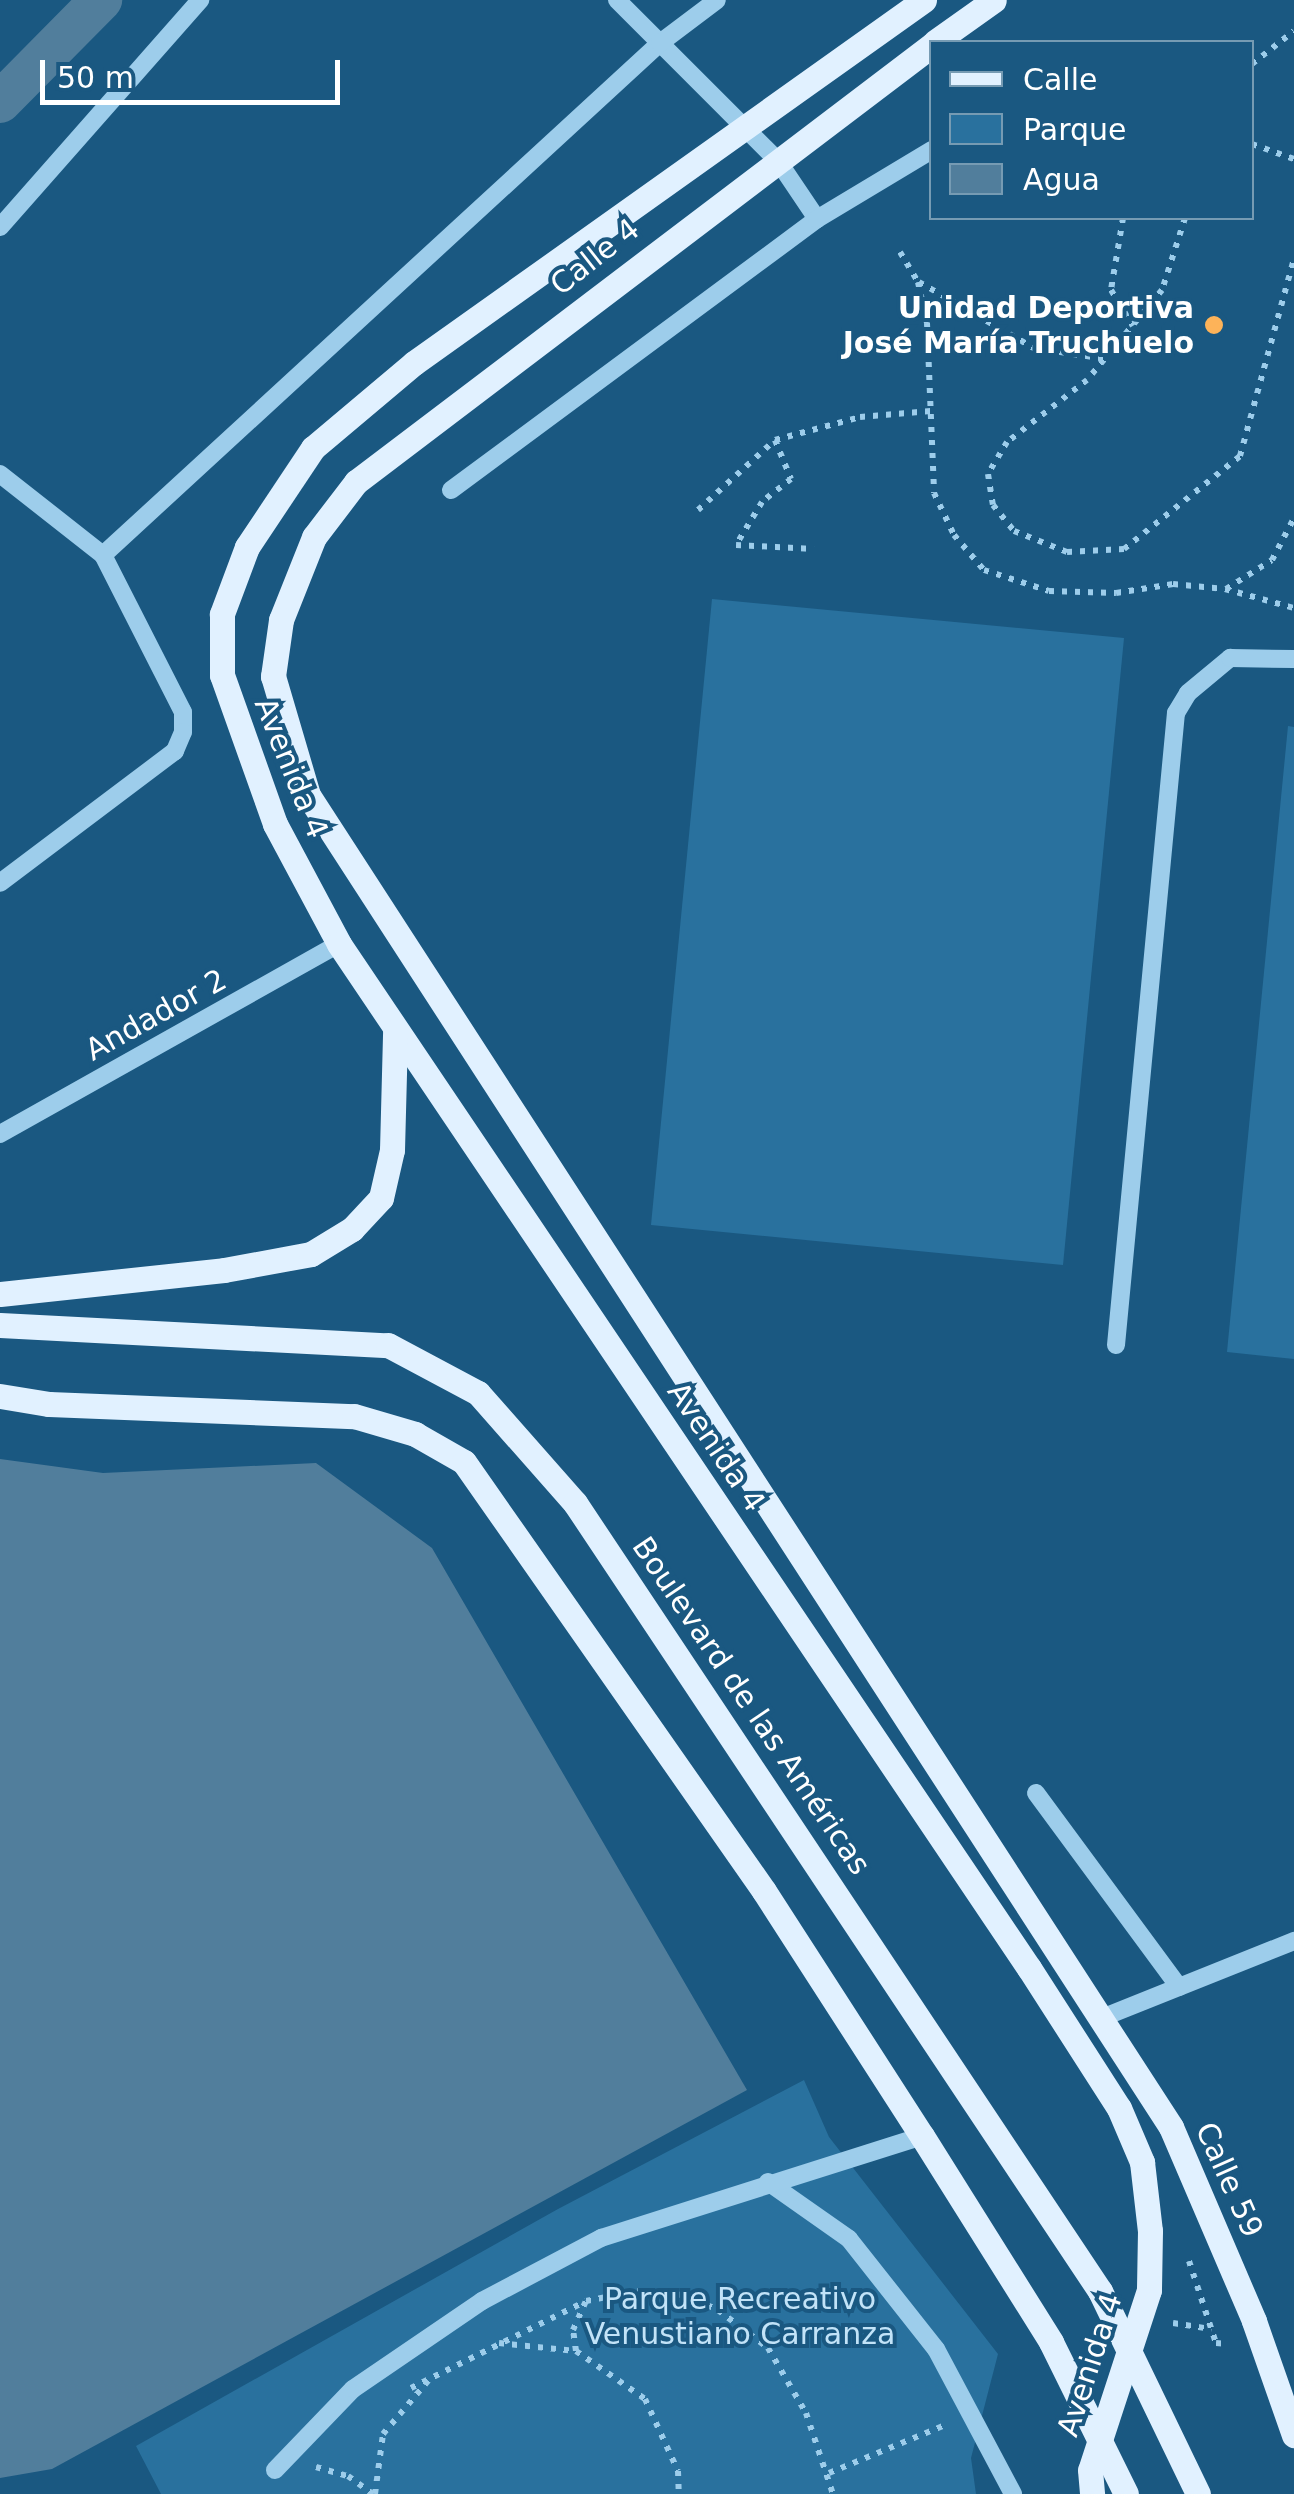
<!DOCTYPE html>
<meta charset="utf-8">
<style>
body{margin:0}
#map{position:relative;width:1294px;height:2494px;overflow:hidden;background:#1a5881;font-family:"DejaVu Sans",sans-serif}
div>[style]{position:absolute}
.green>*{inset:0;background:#29719e}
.water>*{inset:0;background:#517e9c}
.canal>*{height:42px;margin:-21px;padding:0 21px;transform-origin:21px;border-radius:21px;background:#517e9c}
.path>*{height:6px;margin-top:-3px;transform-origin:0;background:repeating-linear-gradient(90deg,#9dcdeb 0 5px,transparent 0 13px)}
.minor>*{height:18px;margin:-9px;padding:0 9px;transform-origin:9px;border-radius:9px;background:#9dcdeb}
.major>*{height:25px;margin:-12.5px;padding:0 12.5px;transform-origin:12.5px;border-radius:12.5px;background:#e1f1ff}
.major-bridge>*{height:25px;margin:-12.5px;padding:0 12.5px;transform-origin:12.5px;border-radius:12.5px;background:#e1f1ff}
.dots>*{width:28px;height:28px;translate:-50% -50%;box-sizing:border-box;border:5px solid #1a5881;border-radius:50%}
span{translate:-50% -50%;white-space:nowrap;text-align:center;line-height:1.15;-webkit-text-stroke:8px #1a5881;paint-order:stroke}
.street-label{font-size:30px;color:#fff}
.poi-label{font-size:30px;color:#fff;font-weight:700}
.right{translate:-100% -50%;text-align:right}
.park-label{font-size:30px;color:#c2e3f8}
.legend{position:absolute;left:929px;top:40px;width:325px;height:180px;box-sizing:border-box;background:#1a5881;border:2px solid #769bb3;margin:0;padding:12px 18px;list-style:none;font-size:30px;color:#fff}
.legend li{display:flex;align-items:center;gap:20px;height:50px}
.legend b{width:50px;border:2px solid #769bb3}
.scale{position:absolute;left:40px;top:60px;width:300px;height:45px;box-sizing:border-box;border:5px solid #fff;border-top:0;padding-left:12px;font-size:30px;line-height:35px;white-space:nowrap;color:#fff;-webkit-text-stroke:8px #1a5881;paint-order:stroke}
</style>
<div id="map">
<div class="green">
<i style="clip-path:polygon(712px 599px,1124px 638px,1063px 1265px,651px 1225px)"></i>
<i style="clip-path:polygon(1288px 726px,1294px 727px,1294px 1359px,1227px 1352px)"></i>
<i style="clip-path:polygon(804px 2080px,829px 2137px,998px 2354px,971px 2458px,976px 2494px,161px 2494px,136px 2446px,558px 2209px)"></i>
</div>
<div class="water">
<i style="clip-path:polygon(0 1459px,103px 1473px,316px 1463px,432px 1548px,747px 2090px,52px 2469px,0 2478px)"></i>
</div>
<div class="canal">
<i style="left:0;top:102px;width:144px;rotate:-45.3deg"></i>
</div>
<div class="path">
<i style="left:1252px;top:64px;width:53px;rotate:-38.2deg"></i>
<i style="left:1252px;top:144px;width:45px;rotate:19.7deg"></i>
<i style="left:1123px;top:218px;width:73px;rotate:99.5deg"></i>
<i style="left:1111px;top:290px;width:42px;rotate:58.6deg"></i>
<i style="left:1185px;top:218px;width:76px;rotate:107.7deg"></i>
<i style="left:1162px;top:290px;width:117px;rotate:129.8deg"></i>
<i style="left:1087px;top:380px;width:101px;rotate:142.2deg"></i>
<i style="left:1007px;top:442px;width:37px;rotate:121deg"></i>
<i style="left:988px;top:474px;width:31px;rotate:81deg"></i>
<i style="left:993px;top:505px;width:33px;rotate:51deg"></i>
<i style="left:1014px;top:531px;width:57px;rotate:21.6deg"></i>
<i style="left:1067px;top:552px;width:57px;rotate:-3deg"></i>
<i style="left:1124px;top:549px;width:149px;rotate:-38.7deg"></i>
<i style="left:1240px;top:456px;width:205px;rotate:-74.7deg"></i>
<i style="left:900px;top:252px;width:35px;rotate:59deg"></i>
<i style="left:918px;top:282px;width:42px;rotate:77.6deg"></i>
<i style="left:927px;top:323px;width:170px;rotate:87.6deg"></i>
<i style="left:934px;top:493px;width:47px;rotate:64.5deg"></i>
<i style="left:954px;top:535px;width:46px;rotate:49.4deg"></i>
<i style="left:984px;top:570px;width:68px;rotate:17.9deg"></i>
<i style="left:1049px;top:591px;width:67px;rotate:1.7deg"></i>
<i style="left:1116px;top:593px;width:58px;rotate:-9deg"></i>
<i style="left:1173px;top:584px;width:52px;rotate:5.5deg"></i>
<i style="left:1225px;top:589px;width:72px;rotate:15.4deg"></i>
<i style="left:919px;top:282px;width:133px;rotate:29.9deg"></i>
<i style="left:1034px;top:348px;width:73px;rotate:8.7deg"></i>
<i style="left:775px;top:440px;width:42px;rotate:67.7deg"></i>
<i style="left:791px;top:479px;width:37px;rotate:142deg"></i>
<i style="left:762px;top:502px;width:50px;rotate:121.2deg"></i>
<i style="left:736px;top:545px;width:78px;rotate:2.9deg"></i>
<i style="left:698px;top:510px;width:104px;rotate:-42.3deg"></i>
<i style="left:775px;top:440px;width:88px;rotate:-15.1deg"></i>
<i style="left:860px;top:417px;width:71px;rotate:-4.8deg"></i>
<i style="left:1226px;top:589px;width:54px;rotate:-32.2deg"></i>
<i style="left:1272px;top:560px;width:47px;rotate:-62.4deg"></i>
<i style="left:1189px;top:2261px;width:86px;rotate:71.8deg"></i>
<i style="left:1216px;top:2343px;width:12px;rotate:5deg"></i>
<i style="left:1173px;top:2323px;width:39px;rotate:9deg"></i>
<i style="left:499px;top:2343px;width:77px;rotate:5.9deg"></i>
<i style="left:576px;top:2351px;width:84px;rotate:34.8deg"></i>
<i style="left:645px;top:2399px;width:79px;rotate:65.4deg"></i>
<i style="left:678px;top:2471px;width:23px;rotate:88deg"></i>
<i style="left:576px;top:2351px;width:21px;rotate:-98deg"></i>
<i style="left:573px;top:2330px;width:32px;rotate:-66deg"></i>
<i style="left:411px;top:2388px;width:195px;rotate:-26.4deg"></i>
<i style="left:586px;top:2301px;width:52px;rotate:-11.1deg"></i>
<i style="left:637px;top:2291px;width:46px;rotate:5deg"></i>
<i style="left:683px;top:2295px;width:38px;rotate:23deg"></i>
<i style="left:718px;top:2310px;width:63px;rotate:37.2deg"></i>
<i style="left:768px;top:2348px;width:75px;rotate:59.7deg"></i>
<i style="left:806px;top:2413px;width:85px;rotate:71.6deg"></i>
<i style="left:316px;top:2467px;width:33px;rotate:16deg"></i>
<i style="left:348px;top:2476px;width:31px;rotate:36deg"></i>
<i style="left:829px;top:2473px;width:129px;rotate:-22.4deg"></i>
<i style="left:375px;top:2494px;width:61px;rotate:-82.4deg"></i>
<i style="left:383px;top:2434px;width:70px;rotate:-49.7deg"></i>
</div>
<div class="minor">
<i style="left:617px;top:0;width:228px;rotate:45deg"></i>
<i style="left:778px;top:161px;width:70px;rotate:56.1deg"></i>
<i style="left:0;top:227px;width:303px;rotate:-48.6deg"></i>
<i style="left:0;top:474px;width:131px;rotate:38.2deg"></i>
<i style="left:103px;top:555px;width:176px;rotate:63deg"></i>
<i style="left:183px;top:712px;width:20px;rotate:90deg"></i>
<i style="left:183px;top:732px;width:21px;rotate:113deg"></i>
<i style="left:175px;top:751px;width:219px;rotate:143deg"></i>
<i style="left:451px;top:490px;width:455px;rotate:-36.5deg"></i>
<i style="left:817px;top:219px;width:134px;rotate:-31deg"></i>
<i style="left:103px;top:555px;width:757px;rotate:-42.59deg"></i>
<i style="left:660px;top:43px;width:71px;rotate:-37deg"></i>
<i style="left:0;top:1134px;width:389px;rotate:-29.3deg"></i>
<i style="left:1116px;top:1345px;width:635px;rotate:-84.58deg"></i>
<i style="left:1176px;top:713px;width:23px;rotate:-59deg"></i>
<i style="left:1188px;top:693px;width:55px;rotate:-39.8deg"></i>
<i style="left:1230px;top:658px;width:64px;rotate:0.9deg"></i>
<i style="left:1036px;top:1793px;width:241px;rotate:53.6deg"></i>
<i style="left:1104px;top:2017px;width:205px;rotate:-21.8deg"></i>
<i style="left:768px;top:2182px;width:99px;rotate:35.1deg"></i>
<i style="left:849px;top:2239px;width:140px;rotate:51.7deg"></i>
<i style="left:936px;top:2349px;width:164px;rotate:62deg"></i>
<i style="left:275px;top:2470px;width:112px;rotate:-46.1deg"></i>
<i style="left:353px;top:2389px;width:156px;rotate:-34.3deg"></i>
<i style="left:482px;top:2301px;width:135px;rotate:-27.9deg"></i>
<i style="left:601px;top:2238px;width:337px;rotate:-17.6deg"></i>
</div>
<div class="major">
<i style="left:924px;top:0;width:626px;rotate:144.56deg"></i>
<i style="left:414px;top:363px;width:132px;rotate:139.9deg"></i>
<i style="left:313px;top:448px;width:119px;rotate:123.7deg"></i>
<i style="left:247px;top:547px;width:72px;rotate:110.5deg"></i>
<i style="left:222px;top:614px;width:61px;rotate:90deg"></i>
<i style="left:222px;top:675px;width:158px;rotate:70.4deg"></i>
<i style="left:275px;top:824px;width:136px;rotate:61.9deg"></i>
<i style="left:339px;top:944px;width:1235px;rotate:56.03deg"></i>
<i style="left:935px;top:42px;width:72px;rotate:-35.4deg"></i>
<i style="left:932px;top:45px;width:723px;rotate:142.81deg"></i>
<i style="left:356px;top:482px;width:69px;rotate:127.4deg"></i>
<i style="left:314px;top:537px;width:89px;rotate:111.7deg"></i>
<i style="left:281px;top:620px;width:57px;rotate:98.1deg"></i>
<i style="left:273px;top:676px;width:124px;rotate:73.6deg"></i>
<i style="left:308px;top:795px;width:1587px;rotate:57.06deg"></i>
<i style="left:1171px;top:2127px;width:211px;rotate:66.8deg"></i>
<i style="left:1254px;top:2321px;width:121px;rotate:70.7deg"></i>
<i style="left:0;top:1294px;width:225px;rotate:-6.1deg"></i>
<i style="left:224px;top:1270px;width:88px;rotate:-10.4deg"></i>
<i style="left:311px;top:1254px;width:48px;rotate:-31.4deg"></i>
<i style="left:352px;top:1229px;width:42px;rotate:-46.9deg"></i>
<i style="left:381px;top:1198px;width:49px;rotate:-77.1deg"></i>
<i style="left:392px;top:1150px;width:118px;rotate:-88.5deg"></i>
<i style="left:0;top:1325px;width:389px;rotate:3deg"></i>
<i style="left:388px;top:1345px;width:102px;rotate:28.1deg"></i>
<i style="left:478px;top:1393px;width:147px;rotate:48.6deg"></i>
<i style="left:575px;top:1503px;width:947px;rotate:56.33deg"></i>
<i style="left:1100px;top:2291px;width:225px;rotate:64.2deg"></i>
<i style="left:0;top:1396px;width:50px;rotate:9.3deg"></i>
<i style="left:49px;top:1404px;width:305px;rotate:2.3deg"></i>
<i style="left:354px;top:1416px;width:64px;rotate:16.4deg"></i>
<i style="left:415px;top:1434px;width:56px;rotate:29.7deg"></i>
<i style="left:464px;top:1462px;width:523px;rotate:55.03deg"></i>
<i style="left:764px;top:1891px;width:292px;rotate:57.2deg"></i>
<i style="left:922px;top:2136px;width:243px;rotate:57.9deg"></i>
<i style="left:1051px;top:2342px;width:169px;rotate:63.7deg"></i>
</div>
<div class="major-bridge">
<i style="left:1029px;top:1968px;width:166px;rotate:57.3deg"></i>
<i style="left:1119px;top:2108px;width:59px;rotate:66.9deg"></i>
<i style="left:1142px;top:2162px;width:69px;rotate:83.4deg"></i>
<i style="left:1150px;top:2231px;width:59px;rotate:91deg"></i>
<i style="left:1149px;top:2290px;width:189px;rotate:108.1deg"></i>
<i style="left:1090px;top:2470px;width:24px;rotate:85deg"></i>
</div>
<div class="dots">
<i style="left:1214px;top:325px;background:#fdb359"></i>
</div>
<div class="street-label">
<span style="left:595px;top:257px;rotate:-38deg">Calle 4</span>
<span style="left:291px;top:768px;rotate:68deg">Avenida 4</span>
<span style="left:156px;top:1015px;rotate:-29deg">Andador 2</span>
<span style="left:716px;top:1447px;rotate:56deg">Avenida 4</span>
<span style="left:751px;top:1706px;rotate:56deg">Boulevard de las Américas</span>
<span style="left:1229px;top:2180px;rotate:66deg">Calle 59</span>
<span style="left:1090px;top:2365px;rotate:-72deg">Avenida 4</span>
</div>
<div class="poi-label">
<span class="right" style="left:1194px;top:325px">Unidad Deportiva<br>José María Truchuelo</span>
</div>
<div class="park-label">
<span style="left:740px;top:2316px">Parque Recreativo<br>Venustiano Carranza</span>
</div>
<ul class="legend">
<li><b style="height:12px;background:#e1f1ff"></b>Calle</li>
<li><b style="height:28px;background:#29719e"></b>Parque</li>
<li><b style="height:28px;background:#517e9c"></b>Agua</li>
</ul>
<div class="scale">50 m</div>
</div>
